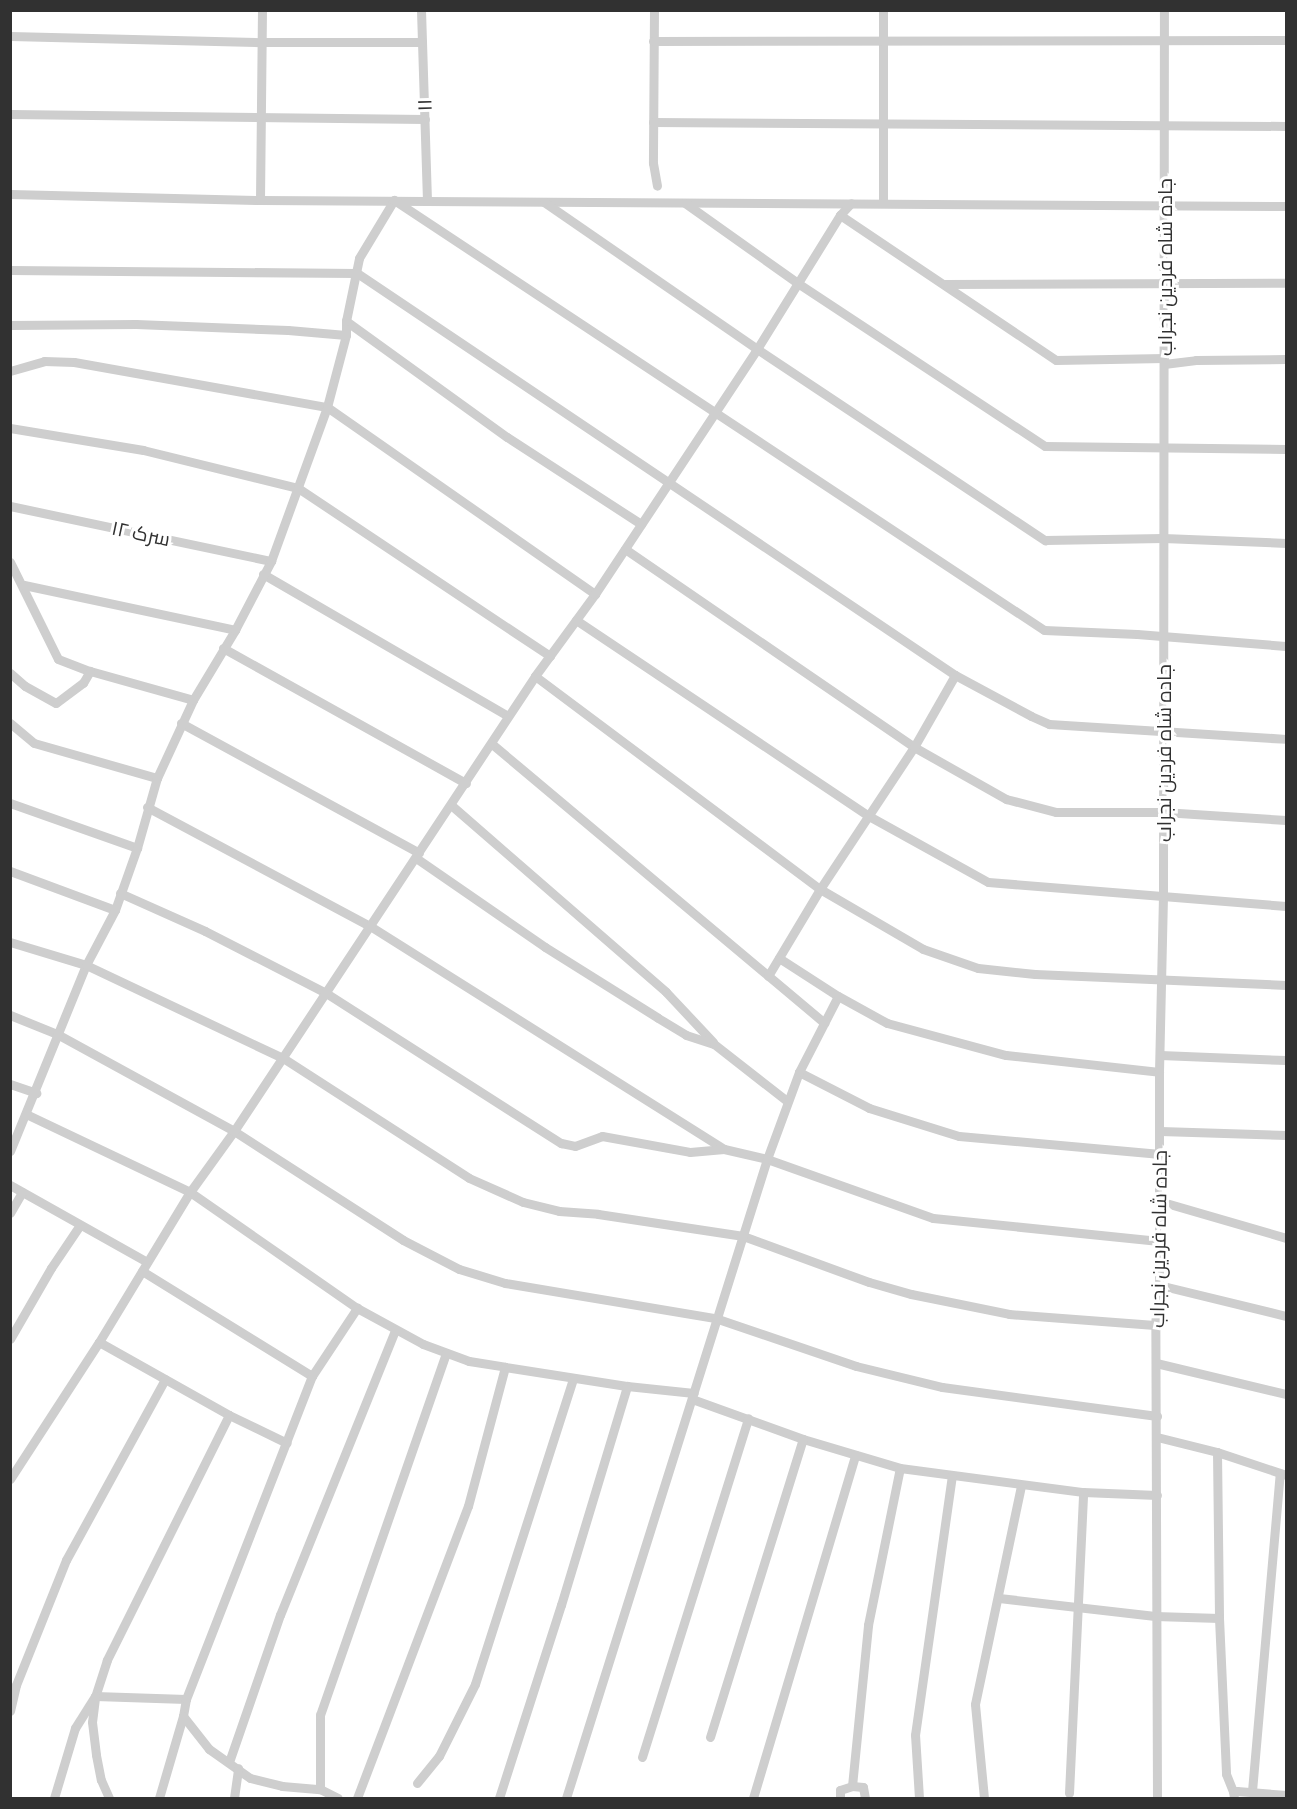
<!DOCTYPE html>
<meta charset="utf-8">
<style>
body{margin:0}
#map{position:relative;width:1297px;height:1809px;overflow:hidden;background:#fff;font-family:Ubuntu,Cairo,sans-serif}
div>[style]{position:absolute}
.minor>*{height:9px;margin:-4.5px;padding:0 4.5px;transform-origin:4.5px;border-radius:4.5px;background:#cecece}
span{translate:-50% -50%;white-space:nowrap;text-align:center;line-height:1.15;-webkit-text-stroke:6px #fff;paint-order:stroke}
.street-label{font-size:20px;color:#313131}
.frame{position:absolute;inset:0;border:12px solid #313131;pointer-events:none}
</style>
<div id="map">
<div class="minor">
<i style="left:421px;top:10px;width:190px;rotate:88.2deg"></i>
<i style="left:654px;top:10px;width:153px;rotate:90.4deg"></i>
<i style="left:653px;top:163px;width:23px;rotate:80deg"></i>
<i style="left:883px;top:10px;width:193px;rotate:90deg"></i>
<i style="left:10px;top:36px;width:252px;rotate:1.4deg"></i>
<i style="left:262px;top:42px;width:160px"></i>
<i style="left:653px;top:41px;width:633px;rotate:-0.09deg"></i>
<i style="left:10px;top:114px;width:415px;rotate:0.7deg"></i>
<i style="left:653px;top:122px;width:633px;rotate:0.36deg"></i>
<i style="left:10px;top:194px;width:250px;rotate:1.4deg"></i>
<i style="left:260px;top:200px;width:1026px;rotate:0.34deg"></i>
<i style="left:260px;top:200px;width:190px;rotate:-89.4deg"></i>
<i style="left:544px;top:202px;width:259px;rotate:34.6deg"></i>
<i style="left:757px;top:349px;width:346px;rotate:33.6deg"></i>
<i style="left:1045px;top:540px;width:118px;rotate:-1deg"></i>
<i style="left:1163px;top:538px;width:123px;rotate:2.3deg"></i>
<i style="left:685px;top:203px;width:136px;rotate:35.4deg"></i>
<i style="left:796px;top:282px;width:298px;rotate:33.4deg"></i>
<i style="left:1045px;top:446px;width:241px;rotate:0.7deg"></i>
<i style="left:840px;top:215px;width:260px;rotate:33.9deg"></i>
<i style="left:1056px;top:360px;width:108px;rotate:-1.1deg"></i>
<i style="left:10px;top:270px;width:347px;rotate:0.5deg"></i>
<i style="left:357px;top:273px;width:721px;rotate:33.91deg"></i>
<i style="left:955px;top:675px;width:86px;rotate:28.3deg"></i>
<i style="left:1031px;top:716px;width:20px;rotate:24deg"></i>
<i style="left:1049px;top:724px;width:237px;rotate:3.6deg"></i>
<i style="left:944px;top:284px;width:342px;rotate:-0.2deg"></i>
<i style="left:346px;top:321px;width:198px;rotate:35.8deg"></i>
<i style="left:507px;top:437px;width:160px;rotate:33deg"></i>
<i style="left:10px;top:325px;width:126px;rotate:-0.5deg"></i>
<i style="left:136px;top:324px;width:152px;rotate:2.3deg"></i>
<i style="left:288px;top:330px;width:58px;rotate:4.9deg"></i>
<i style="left:1164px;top:364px;width:32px;rotate:-7deg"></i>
<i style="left:1196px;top:360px;width:90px;rotate:-0.6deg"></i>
<i style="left:10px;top:371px;width:35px;rotate:-16deg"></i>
<i style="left:44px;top:361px;width:30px;rotate:2deg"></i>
<i style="left:74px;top:362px;width:257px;rotate:10.1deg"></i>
<i style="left:327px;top:407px;width:327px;rotate:34.9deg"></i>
<i style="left:10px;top:428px;width:135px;rotate:9.4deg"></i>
<i style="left:143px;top:450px;width:160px;rotate:13.8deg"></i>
<i style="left:298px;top:488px;width:303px;rotate:33.7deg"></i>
<i style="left:10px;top:506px;width:267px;rotate:11.9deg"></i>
<i style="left:625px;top:549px;width:350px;rotate:34.4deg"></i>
<i style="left:914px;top:747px;width:106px;rotate:29.5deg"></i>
<i style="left:1006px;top:799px;width:52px;rotate:14.6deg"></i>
<i style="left:1056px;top:812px;width:107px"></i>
<i style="left:1163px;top:812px;width:123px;rotate:3.7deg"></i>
<i style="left:10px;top:562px;width:108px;rotate:63.7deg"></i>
<i style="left:58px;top:659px;width:34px;rotate:21deg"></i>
<i style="left:90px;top:671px;width:107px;rotate:15.7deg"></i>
<i style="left:263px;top:574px;width:283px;rotate:30.1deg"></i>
<i style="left:24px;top:585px;width:216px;rotate:12deg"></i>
<i style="left:576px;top:620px;width:350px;rotate:33.8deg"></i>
<i style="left:867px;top:815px;width:138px;rotate:29deg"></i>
<i style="left:988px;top:882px;width:299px;rotate:4.6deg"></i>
<i style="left:223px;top:648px;width:278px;rotate:29.1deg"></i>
<i style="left:10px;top:673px;width:20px;rotate:41deg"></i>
<i style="left:25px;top:686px;width:35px;rotate:29deg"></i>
<i style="left:56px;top:703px;width:34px;rotate:-37deg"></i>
<i style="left:83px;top:683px;width:14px;rotate:-60deg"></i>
<i style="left:535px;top:676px;width:356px;rotate:36.8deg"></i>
<i style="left:820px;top:889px;width:119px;rotate:30.2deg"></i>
<i style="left:923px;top:949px;width:58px;rotate:19.1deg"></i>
<i style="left:978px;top:968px;width:57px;rotate:6deg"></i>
<i style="left:1035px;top:974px;width:251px;rotate:2.5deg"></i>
<i style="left:10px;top:723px;width:31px;rotate:40deg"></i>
<i style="left:34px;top:743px;width:128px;rotate:15.9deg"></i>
<i style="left:181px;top:723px;width:271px;rotate:28.6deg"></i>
<i style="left:492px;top:744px;width:434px;rotate:40deg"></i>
<i style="left:10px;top:803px;width:135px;rotate:19.5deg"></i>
<i style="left:451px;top:805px;width:285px;rotate:41deg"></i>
<i style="left:666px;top:992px;width:69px;rotate:46.8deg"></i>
<i style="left:147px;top:807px;width:253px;rotate:28.1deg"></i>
<i style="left:370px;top:926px;width:418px;rotate:32.2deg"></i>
<i style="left:724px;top:1149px;width:44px;rotate:13.1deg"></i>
<i style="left:767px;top:1159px;width:176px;rotate:19.6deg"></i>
<i style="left:933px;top:1218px;width:227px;rotate:5.8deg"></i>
<i style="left:416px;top:858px;width:157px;rotate:34.6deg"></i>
<i style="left:545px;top:947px;width:133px;rotate:32.1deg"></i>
<i style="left:658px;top:1018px;width:33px;rotate:31deg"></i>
<i style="left:686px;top:1035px;width:29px;rotate:18deg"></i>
<i style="left:714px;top:1044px;width:93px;rotate:38deg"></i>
<i style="left:10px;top:871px;width:112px;rotate:20.4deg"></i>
<i style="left:120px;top:893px;width:93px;rotate:24.1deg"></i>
<i style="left:205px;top:931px;width:136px;rotate:27.1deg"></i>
<i style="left:326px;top:993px;width:279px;rotate:32.6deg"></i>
<i style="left:561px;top:1143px;width:14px;rotate:12deg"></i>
<i style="left:575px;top:1146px;width:29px;rotate:-20deg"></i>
<i style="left:602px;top:1136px;width:89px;rotate:10.3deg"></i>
<i style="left:690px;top:1152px;width:34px;rotate:-5deg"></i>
<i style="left:10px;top:942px;width:79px;rotate:16.8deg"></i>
<i style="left:86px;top:965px;width:218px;rotate:25.3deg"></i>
<i style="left:283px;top:1058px;width:221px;rotate:32.8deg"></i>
<i style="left:469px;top:1178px;width:59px;rotate:24deg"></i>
<i style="left:523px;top:1202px;width:37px;rotate:14deg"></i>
<i style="left:559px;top:1211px;width:39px;rotate:4deg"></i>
<i style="left:598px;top:1214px;width:147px;rotate:8.6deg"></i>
<i style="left:743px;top:1236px;width:134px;rotate:20.1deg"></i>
<i style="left:869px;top:1282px;width:44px;rotate:15.9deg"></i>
<i style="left:911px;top:1294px;width:100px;rotate:11.5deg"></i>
<i style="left:1009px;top:1314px;width:146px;rotate:4.3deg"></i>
<i style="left:779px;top:958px;width:70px;rotate:32.8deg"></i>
<i style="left:768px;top:976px;width:101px;rotate:-59.1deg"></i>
<i style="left:820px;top:889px;width:170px;rotate:-56.5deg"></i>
<i style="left:914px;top:747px;width:83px;rotate:-60.3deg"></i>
<i style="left:10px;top:1015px;width:51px;rotate:22deg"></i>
<i style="left:57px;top:1034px;width:202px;rotate:28.7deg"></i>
<i style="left:234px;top:1131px;width:201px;rotate:32.8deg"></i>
<i style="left:403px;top:1240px;width:63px;rotate:27.4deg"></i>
<i style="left:459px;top:1269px;width:48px;rotate:16.9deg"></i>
<i style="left:505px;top:1283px;width:213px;rotate:9.5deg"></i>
<i style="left:715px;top:1318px;width:149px;rotate:18.8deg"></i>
<i style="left:856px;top:1366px;width:89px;rotate:13.7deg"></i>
<i style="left:942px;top:1387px;width:217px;rotate:7.7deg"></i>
<i style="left:1160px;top:1055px;width:126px;rotate:2.3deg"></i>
<i style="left:799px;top:1072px;width:79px;rotate:27.2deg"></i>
<i style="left:869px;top:1108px;width:94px;rotate:17.3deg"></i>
<i style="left:959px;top:1136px;width:202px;rotate:5.1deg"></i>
<i style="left:10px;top:1084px;width:28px;rotate:19deg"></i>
<i style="left:26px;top:1114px;width:182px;rotate:25.4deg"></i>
<i style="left:190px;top:1192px;width:203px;rotate:34.8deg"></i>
<i style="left:357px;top:1308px;width:75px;rotate:28.6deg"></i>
<i style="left:423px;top:1344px;width:49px;rotate:20.3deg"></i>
<i style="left:469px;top:1361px;width:36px;rotate:9deg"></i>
<i style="left:505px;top:1367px;width:123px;rotate:8.9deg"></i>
<i style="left:627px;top:1386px;width:67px;rotate:6deg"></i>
<i style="left:1160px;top:1131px;width:126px;rotate:1.8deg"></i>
<i style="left:10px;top:1151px;width:201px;rotate:-67.8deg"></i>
<i style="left:86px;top:965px;width:62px;rotate:-62.2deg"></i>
<i style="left:115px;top:910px;width:66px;rotate:-70.5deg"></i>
<i style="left:137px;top:848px;width:73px;rotate:-74.1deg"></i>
<i style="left:157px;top:778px;width:86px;rotate:-65.2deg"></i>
<i style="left:193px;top:700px;width:82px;rotate:-59deg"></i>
<i style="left:235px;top:630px;width:78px;rotate:-62.4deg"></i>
<i style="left:271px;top:561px;width:164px;rotate:-70deg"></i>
<i style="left:327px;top:407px;width:74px;rotate:-75.2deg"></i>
<i style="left:346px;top:335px;width:14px;rotate:-90deg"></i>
<i style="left:346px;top:321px;width:64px;rotate:-78.3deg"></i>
<i style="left:359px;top:258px;width:68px;rotate:-58.9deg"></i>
<i style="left:394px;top:200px;width:779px;rotate:33.49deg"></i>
<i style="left:1044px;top:630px;width:93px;rotate:2.5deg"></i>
<i style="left:1137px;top:634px;width:149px;rotate:4.6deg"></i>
<i style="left:10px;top:1185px;width:157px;rotate:29.3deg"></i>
<i style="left:1159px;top:1201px;width:132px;rotate:16.2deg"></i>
<i style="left:10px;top:1213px;width:24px;rotate:-60deg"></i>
<i style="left:142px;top:1271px;width:200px;rotate:31.7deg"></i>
<i style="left:1159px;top:1285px;width:131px;rotate:13.7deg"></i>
<i style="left:10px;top:1339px;width:82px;rotate:-60deg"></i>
<i style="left:51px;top:1268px;width:52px;rotate:-56deg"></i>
<i style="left:99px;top:1342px;width:149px;rotate:29.3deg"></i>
<i style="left:229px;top:1415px;width:64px;rotate:25.8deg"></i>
<i style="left:1156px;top:1363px;width:134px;rotate:13.4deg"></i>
<i style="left:692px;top:1399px;width:118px;rotate:19.8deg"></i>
<i style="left:803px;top:1439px;width:101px;rotate:16.6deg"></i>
<i style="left:900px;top:1468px;width:185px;rotate:7.5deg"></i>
<i style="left:1083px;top:1492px;width:74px;rotate:2.3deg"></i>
<i style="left:229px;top:1415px;width:274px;rotate:116.5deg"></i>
<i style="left:107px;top:1660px;width:38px;rotate:108deg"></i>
<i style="left:95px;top:1696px;width:91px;rotate:1.9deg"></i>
<i style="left:186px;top:1699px;width:17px;rotate:100deg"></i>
<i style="left:183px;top:1716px;width:42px;rotate:51.8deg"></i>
<i style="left:209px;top:1749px;width:50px;rotate:35.3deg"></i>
<i style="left:250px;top:1778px;width:33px;rotate:14deg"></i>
<i style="left:282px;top:1786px;width:38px;rotate:5deg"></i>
<i style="left:320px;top:1789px;width:20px;rotate:27deg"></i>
<i style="left:1157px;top:1437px;width:62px;rotate:14deg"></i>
<i style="left:1217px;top:1452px;width:73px;rotate:18.4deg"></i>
<i style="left:1217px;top:1452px;width:166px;rotate:89.3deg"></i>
<i style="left:1219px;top:1618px;width:156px;rotate:87.4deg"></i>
<i style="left:1226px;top:1774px;width:18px;rotate:68deg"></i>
<i style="left:10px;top:1479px;width:163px;rotate:-57deg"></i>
<i style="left:99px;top:1342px;width:175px;rotate:-58.8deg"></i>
<i style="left:190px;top:1192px;width:75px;rotate:-54.2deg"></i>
<i style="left:234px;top:1131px;width:546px;rotate:-56.51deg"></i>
<i style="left:535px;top:676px;width:102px;rotate:-53.8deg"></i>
<i style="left:595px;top:594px;width:294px;rotate:-56.5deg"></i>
<i style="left:757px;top:349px;width:158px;rotate:-58.2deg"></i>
<i style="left:840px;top:215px;width:16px;rotate:-47deg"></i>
<i style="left:999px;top:1598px;width:157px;rotate:6.6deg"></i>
<i style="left:1155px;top:1616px;width:64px;rotate:1.8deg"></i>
<i style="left:95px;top:1698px;width:24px;rotate:97deg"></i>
<i style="left:92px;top:1722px;width:33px;rotate:83deg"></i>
<i style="left:96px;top:1755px;width:25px;rotate:79deg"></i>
<i style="left:101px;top:1780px;width:20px;rotate:66deg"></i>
<i style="left:186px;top:1699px;width:347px;rotate:-68.7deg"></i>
<i style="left:312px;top:1376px;width:82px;rotate:-56.5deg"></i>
<i style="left:10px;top:1711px;width:27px;rotate:-77deg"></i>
<i style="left:16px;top:1685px;width:135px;rotate:-68.2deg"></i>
<i style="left:66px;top:1560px;width:206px;rotate:-61.3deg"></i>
<i style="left:710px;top:1737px;width:312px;rotate:-72.7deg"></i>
<i style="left:642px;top:1757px;width:355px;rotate:-72.6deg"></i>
<i style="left:229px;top:1762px;width:156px;rotate:-70.9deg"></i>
<i style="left:280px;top:1615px;width:307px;rotate:-68deg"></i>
<i style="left:417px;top:1783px;width:35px;rotate:-51deg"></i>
<i style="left:439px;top:1756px;width:80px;rotate:-63.4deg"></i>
<i style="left:475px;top:1684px;width:321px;rotate:-72.2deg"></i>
<i style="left:852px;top:1786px;width:162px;rotate:-84.3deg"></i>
<i style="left:868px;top:1625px;width:160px;rotate:-78.5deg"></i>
<i style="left:320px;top:1789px;width:74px;rotate:-90deg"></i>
<i style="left:320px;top:1715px;width:383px;rotate:-70.8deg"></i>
<i style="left:1252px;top:1791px;width:319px;rotate:-85deg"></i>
<i style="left:1069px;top:1793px;width:301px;rotate:-87.3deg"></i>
<i style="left:54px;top:1798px;width:73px;rotate:-73.3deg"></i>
<i style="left:75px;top:1728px;width:38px;rotate:-58deg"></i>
<i style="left:159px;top:1798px;width:85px;rotate:-73.7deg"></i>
<i style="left:234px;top:1798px;width:30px;rotate:-82deg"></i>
<i style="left:357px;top:1798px;width:312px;rotate:-69.2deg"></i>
<i style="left:468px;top:1506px;width:144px;rotate:-75.1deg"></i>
<i style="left:499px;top:1798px;width:203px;rotate:-72.2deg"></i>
<i style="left:561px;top:1605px;width:229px;rotate:-73.2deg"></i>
<i style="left:566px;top:1798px;width:670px;rotate:-72.54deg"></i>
<i style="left:767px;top:1159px;width:93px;rotate:-69.8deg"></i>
<i style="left:799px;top:1072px;width:85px;rotate:-62.8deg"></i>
<i style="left:838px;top:996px;width:56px;rotate:28.9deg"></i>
<i style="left:887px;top:1023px;width:123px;rotate:15.1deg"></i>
<i style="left:1006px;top:1055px;width:154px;rotate:6.3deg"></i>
<i style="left:753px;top:1798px;width:358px;rotate:-73.4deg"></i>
<i style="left:840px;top:1798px;width:8px;rotate:-90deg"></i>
<i style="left:840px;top:1790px;width:13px;rotate:-18deg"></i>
<i style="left:852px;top:1786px;width:11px;rotate:5deg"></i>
<i style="left:863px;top:1787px;width:11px;rotate:80deg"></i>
<i style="left:919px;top:1798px;width:63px;rotate:-93.6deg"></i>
<i style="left:915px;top:1735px;width:262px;rotate:-81.9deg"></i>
<i style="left:984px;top:1798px;width:94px;rotate:-95.5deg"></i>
<i style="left:975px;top:1704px;width:224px;rotate:-78.1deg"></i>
<i style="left:1157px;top:1798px;width:473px;rotate:-90.2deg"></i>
<i style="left:1155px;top:1325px;width:40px;rotate:-84.3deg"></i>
<i style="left:1159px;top:1285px;width:213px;rotate:-90deg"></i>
<i style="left:1159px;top:1072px;width:175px;rotate:-88.7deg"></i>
<i style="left:1163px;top:897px;width:887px;rotate:-89.94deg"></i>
<i style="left:1234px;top:1798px;width:7px;rotate:-98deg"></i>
<i style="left:1233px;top:1791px;width:4px"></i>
<i style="left:1237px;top:1791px;width:49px;rotate:4.7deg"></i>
</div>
<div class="street-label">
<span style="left:424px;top:105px;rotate:-92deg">۱۱</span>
<span style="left:1164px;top:267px;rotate:-90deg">جاده شاه فردین نجراب</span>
<span style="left:141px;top:533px;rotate:12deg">سرک ۱۲</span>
<span style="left:1163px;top:753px;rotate:-90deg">جاده شاه فردین نجراب</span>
<span style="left:1158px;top:1239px;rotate:-89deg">جاده شاه فردین نجراب</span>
</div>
<div class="frame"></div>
</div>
